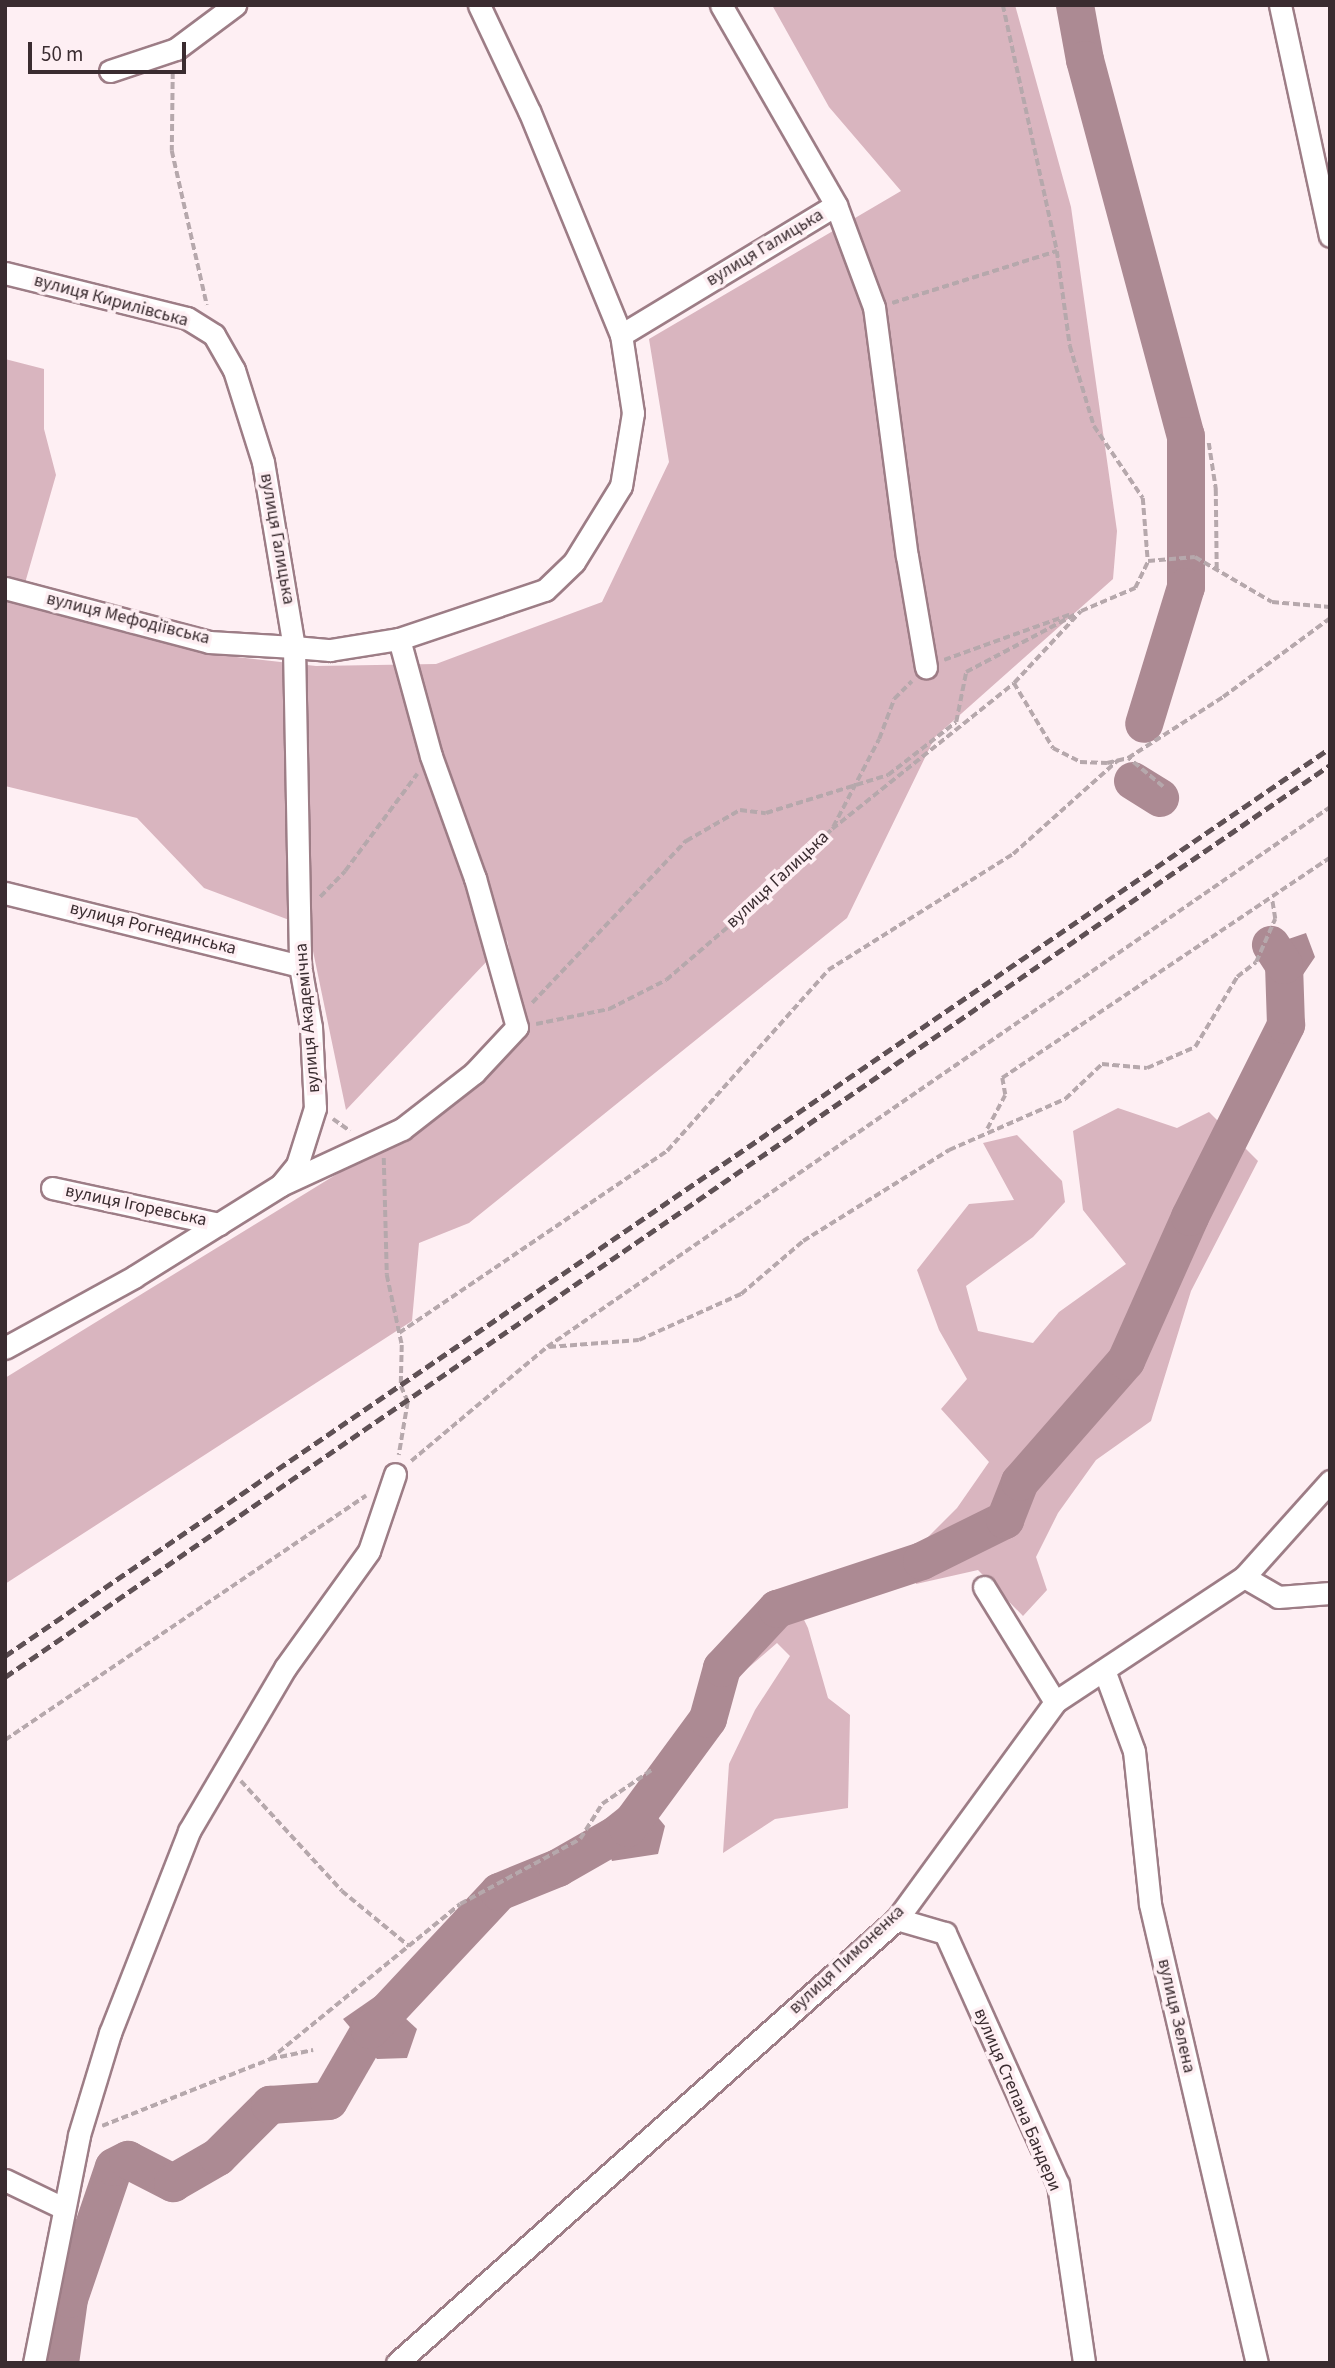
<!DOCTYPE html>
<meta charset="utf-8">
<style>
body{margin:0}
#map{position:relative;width:1335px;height:2368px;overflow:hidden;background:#feeff3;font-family:"Source Sans 3",sans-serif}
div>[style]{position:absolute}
.forest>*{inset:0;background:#d9b5bf}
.water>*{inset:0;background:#ac8a93}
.river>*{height:38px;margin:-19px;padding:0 19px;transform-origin:19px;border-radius:19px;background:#ac8a93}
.path>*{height:3.5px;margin-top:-1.75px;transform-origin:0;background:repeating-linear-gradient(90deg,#b6a8ac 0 7px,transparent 0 10.5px)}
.roads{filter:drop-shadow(2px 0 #9d7d86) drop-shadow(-2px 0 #9d7d86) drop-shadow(0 2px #9d7d86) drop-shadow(0 -2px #9d7d86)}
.minor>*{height:21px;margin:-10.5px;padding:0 10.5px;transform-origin:10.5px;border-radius:10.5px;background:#fff}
.rail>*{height:5px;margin-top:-2.5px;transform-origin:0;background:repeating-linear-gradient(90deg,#5f5155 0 10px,transparent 0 15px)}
span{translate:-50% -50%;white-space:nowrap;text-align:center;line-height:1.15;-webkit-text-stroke:7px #feeff3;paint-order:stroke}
.street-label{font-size:18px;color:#3a2c30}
.frame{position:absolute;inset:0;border:7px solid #3a2c30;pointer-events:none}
.scale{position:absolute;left:28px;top:42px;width:158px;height:32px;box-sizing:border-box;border:4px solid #3a2c30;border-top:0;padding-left:9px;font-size:21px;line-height:24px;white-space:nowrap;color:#3a2c30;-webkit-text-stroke:5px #feeff3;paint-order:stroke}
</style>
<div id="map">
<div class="forest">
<i style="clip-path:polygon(772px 5px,1015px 5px,1071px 207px,1117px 531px,1113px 579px,935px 737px,847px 918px,469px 1223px,419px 1243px,412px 1321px,5px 1584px,5px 1378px,446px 1107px,526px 1030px,507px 940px,346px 1110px,308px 927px,204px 888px,137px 818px,5px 786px,5px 359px,44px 369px,44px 429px,56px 475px,21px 597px,211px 654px,316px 666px,436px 664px,602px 602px,669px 462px,649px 339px,901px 191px,829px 107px)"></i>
<i style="clip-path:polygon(1118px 1108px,1177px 1128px,1209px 1112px,1258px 1161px,1191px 1291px,1151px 1421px,1096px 1460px,1058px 1513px,1036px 1557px,1047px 1590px,1023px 1616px,978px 1570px,916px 1584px,917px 1548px,957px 1508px,989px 1462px,941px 1409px,967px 1379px,939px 1330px,917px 1270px,969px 1204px,1014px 1200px,983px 1143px,1017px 1135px,1062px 1181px,1065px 1202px,1033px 1237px,966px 1286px,978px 1331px,1033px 1343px,1059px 1312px,1126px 1264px,1083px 1210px,1073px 1131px)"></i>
<i style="clip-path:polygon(789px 1589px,808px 1628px,828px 1698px,850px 1715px,848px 1808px,775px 1819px,723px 1853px,729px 1764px,755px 1710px,790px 1656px,777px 1643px,727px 1686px,723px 1647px)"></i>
</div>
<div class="water">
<i style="clip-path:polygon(1306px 933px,1315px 957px,1298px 982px,1301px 999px,1285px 1007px,1275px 989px,1271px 945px)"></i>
<i style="clip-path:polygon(638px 1793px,665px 1826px,658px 1854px,612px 1861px,599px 1824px)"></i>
<i style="clip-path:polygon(379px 1994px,417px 2029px,407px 2058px,377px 2059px,343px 2019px)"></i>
</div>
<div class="river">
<i style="left:1075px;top:5px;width:56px;rotate:79.7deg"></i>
<i style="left:1085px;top:60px;width:389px;rotate:75deg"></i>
<i style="left:1186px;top:436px;width:151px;rotate:90deg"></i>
<i style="left:1186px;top:587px;width:143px;rotate:107deg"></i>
<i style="left:1133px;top:781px;width:32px;rotate:32deg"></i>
<i style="left:60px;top:2363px;width:65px;rotate:-82deg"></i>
<i style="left:69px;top:2299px;width:139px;rotate:-71.2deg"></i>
<i style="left:114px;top:2167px;width:16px;rotate:-27deg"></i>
<i style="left:128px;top:2160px;width:51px;rotate:27.1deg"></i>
<i style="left:173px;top:2183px;width:52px;rotate:-30deg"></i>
<i style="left:218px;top:2157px;width:74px;rotate:-45deg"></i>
<i style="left:270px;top:2105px;width:59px;rotate:-3.9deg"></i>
<i style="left:329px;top:2101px;width:82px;rotate:-60deg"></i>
<i style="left:370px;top:2030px;width:189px;rotate:-46.9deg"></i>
<i style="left:499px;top:1892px;width:64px;rotate:-22.1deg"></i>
<i style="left:558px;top:1868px;width:81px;rotate:-29.7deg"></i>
<i style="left:628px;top:1828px;width:135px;rotate:-53.7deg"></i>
<i style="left:708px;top:1719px;width:53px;rotate:-74.6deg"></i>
<i style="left:722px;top:1668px;width:81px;rotate:-47deg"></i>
<i style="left:777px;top:1609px;width:153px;rotate:-18.3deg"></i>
<i style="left:922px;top:1561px;width:93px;rotate:-26.3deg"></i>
<i style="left:1005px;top:1520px;width:41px;rotate:-68.5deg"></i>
<i style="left:1020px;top:1482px;width:161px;rotate:-48.8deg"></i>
<i style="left:1126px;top:1361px;width:158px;rotate:-66deg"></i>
<i style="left:1190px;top:1217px;width:215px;rotate:-63.4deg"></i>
<i style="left:1286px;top:1025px;width:60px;rotate:-91.9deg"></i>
<i style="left:1284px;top:965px;width:24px;rotate:-123deg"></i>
</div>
<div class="path">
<i style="left:1003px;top:5px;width:252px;rotate:77.6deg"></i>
<i style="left:1057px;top:251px;width:96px;rotate:82.2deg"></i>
<i style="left:1070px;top:346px;width:84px;rotate:73.3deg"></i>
<i style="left:1094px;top:426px;width:87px;rotate:55.8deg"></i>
<i style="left:1143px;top:498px;width:63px;rotate:85.5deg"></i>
<i style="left:173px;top:72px;width:79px;rotate:90.7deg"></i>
<i style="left:172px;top:151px;width:158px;rotate:77.2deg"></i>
<i style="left:892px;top:303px;width:173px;rotate:-17.5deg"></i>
<i style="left:1209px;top:443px;width:47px;rotate:81.3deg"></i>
<i style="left:1216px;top:489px;width:80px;rotate:89.3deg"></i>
<i style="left:944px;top:660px;width:135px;rotate:-19.9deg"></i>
<i style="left:1014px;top:683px;width:76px;rotate:59deg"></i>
<i style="left:1053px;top:748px;width:30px;rotate:27deg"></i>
<i style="left:1080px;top:762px;width:27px;rotate:2deg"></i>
<i style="left:1107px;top:763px;width:22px;rotate:-13deg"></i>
<i style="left:1163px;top:787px;width:45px;rotate:-140.4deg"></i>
<i style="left:1128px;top:758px;width:113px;rotate:-32.7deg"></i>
<i style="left:1223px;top:697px;width:133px;rotate:-36.4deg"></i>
<i style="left:833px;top:827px;width:99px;rotate:-62.4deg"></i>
<i style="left:879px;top:739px;width:43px;rotate:-69.4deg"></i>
<i style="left:894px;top:699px;width:25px;rotate:-45deg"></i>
<i style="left:320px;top:897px;width:36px;rotate:-46deg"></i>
<i style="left:345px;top:871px;width:121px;rotate:-53.4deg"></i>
<i style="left:532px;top:1003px;width:224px;rotate:-46.5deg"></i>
<i style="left:686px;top:841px;width:62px;rotate:-29.9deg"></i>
<i style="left:740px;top:810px;width:26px;rotate:7deg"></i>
<i style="left:766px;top:813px;width:128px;rotate:-17.3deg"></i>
<i style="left:888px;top:775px;width:86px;rotate:-37.9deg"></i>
<i style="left:956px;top:722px;width:51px;rotate:-78.7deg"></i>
<i style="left:966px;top:672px;width:124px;rotate:-27.8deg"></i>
<i style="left:536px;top:1024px;width:75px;rotate:-11.6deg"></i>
<i style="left:609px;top:1009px;width:64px;rotate:-27deg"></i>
<i style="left:666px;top:980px;width:132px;rotate:-40.7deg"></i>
<i style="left:766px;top:894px;width:93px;rotate:-44.6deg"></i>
<i style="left:832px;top:829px;width:233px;rotate:-38.7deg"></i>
<i style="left:1014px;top:683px;width:98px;rotate:-47.1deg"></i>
<i style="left:1081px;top:611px;width:59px;rotate:-23.1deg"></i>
<i style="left:1135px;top:588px;width:30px;rotate:-64deg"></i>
<i style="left:1148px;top:561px;width:47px;rotate:-4.9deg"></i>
<i style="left:1195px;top:557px;width:89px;rotate:30.3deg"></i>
<i style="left:1272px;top:602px;width:58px;rotate:4.9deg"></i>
<i style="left:333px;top:1119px;width:21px;rotate:35deg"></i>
<i style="left:987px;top:1129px;width:38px;rotate:-62deg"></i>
<i style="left:1005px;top:1095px;width:17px;rotate:-100deg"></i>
<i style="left:1002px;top:1078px;width:395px;rotate:-33.9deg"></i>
<i style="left:384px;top:1158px;width:117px;rotate:88.5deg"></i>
<i style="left:387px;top:1275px;width:72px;rotate:77.9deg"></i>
<i style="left:402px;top:1345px;width:41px;rotate:91.4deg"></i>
<i style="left:401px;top:1386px;width:17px;rotate:66deg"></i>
<i style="left:408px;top:1402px;width:54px;rotate:99.6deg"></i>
<i style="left:399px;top:1333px;width:324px;rotate:-34.2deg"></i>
<i style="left:667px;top:1151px;width:242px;rotate:-48.3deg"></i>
<i style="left:828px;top:970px;width:218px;rotate:-32.1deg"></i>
<i style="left:1013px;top:854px;width:141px;rotate:-41.8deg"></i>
<i style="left:549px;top:1347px;width:90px;rotate:-4.4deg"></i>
<i style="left:639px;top:1340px;width:112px;rotate:-24.3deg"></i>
<i style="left:741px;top:1294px;width:82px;rotate:-40.5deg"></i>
<i style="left:803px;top:1241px;width:172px;rotate:-31.9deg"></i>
<i style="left:949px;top:1150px;width:127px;rotate:-23.7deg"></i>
<i style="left:1065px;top:1099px;width:51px;rotate:-43.4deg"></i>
<i style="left:1102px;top:1064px;width:45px;rotate:5.1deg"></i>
<i style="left:1147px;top:1068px;width:52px;rotate:-23.6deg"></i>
<i style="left:1195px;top:1047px;width:82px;rotate:-59deg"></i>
<i style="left:1237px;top:977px;width:24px;rotate:-38deg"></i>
<i style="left:1256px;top:962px;width:47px;rotate:-66.2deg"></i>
<i style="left:1275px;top:919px;width:19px;rotate:-99deg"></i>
<i style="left:411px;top:1461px;width:177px;rotate:-40deg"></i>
<i style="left:547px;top:1347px;width:951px;rotate:-34.59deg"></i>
<i style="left:5px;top:1740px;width:436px;rotate:-34.1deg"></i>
<i style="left:241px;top:1781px;width:149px;rotate:47.4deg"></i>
<i style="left:342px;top:1891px;width:87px;rotate:39.4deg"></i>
<i style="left:270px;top:2059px;width:245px;rotate:-39.2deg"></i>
<i style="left:460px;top:1904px;width:136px;rotate:-28.4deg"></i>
<i style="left:580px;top:1839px;width:41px;rotate:-57.8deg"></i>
<i style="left:602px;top:1804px;width:62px;rotate:-34.5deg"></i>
<i style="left:102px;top:2126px;width:181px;rotate:-21.7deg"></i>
<i style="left:270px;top:2059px;width:44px;rotate:-11.8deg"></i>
</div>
<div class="roads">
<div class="minor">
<i style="left:721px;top:5px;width:231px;rotate:60.1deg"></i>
<i style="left:836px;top:205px;width:109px;rotate:69.6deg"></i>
<i style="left:874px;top:307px;width:251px;rotate:82.5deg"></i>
<i style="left:907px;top:556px;width:113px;rotate:80.3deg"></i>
<i style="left:1280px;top:5px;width:236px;rotate:77.8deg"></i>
<i style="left:110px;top:71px;width:70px;rotate:-18.4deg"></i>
<i style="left:176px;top:49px;width:74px;rotate:-36.7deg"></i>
<i style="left:5px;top:273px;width:187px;rotate:13.9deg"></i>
<i style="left:187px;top:318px;width:32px;rotate:32deg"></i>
<i style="left:214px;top:335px;width:40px;rotate:60.3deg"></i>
<i style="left:234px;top:370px;width:96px;rotate:72.5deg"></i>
<i style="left:263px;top:462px;width:188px;rotate:80.5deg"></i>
<i style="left:294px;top:647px;width:36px;rotate:5deg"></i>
<i style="left:330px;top:650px;width:70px;rotate:-9.1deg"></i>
<i style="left:399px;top:639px;width:121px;rotate:74.7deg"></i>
<i style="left:431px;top:756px;width:130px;rotate:70.2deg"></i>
<i style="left:475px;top:878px;width:155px;rotate:74.3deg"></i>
<i style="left:517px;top:1027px;width:63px;rotate:133.1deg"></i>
<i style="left:474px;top:1073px;width:91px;rotate:142.1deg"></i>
<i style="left:402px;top:1129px;width:133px;rotate:155.2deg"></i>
<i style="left:621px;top:335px;width:251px;rotate:-31.2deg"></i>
<i style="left:5px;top:588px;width:211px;rotate:14.8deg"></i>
<i style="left:209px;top:642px;width:85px;rotate:3.4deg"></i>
<i style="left:294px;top:647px;width:319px;rotate:88.9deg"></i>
<i style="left:300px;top:966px;width:62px;rotate:79.8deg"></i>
<i style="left:311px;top:1027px;width:81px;rotate:87.2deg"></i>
<i style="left:315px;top:1108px;width:60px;rotate:107.5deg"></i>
<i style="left:297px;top:1165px;width:26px;rotate:129deg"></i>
<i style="left:281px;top:1185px;width:173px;rotate:148deg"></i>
<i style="left:134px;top:1277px;width:147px;rotate:151.2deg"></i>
<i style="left:399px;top:639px;width:154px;rotate:-18.6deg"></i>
<i style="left:545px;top:590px;width:40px;rotate:-44deg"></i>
<i style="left:574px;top:562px;width:89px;rotate:-58.3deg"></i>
<i style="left:621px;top:486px;width:74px;rotate:-80.7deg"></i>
<i style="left:633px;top:413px;width:79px;rotate:-98.7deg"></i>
<i style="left:621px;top:335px;width:242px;rotate:-112.3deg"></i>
<i style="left:529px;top:111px;width:117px;rotate:-115.3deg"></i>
<i style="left:5px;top:893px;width:304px;rotate:13.9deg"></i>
<i style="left:52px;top:1188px;width:171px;rotate:12.2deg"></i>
<i style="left:1244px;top:1577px;width:39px;rotate:30deg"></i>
<i style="left:1278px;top:1597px;width:52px;rotate:-4.4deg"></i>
<i style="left:984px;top:1587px;width:135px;rotate:58.3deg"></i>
<i style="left:1104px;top:1670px;width:86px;rotate:69.7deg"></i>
<i style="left:1134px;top:1751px;width:154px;rotate:84deg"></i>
<i style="left:1150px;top:1904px;width:471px;rotate:76.9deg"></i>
<i style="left:897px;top:1919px;width:50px;rotate:16.3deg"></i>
<i style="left:945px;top:1933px;width:275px;rotate:65.8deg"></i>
<i style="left:1058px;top:2184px;width:181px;rotate:81.7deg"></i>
<i style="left:5px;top:2180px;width:62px;rotate:25.7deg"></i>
<i style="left:34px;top:2363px;width:232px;rotate:-78.8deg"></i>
<i style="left:79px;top:2135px;width:107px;rotate:-73.1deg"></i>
<i style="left:110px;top:2033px;width:217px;rotate:-68.6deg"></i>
<i style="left:189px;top:1831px;width:189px;rotate:-59.5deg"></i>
<i style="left:285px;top:1668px;width:144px;rotate:-54.3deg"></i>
<i style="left:369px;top:1551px;width:81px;rotate:-71.3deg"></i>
<i style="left:397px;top:2363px;width:669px;rotate:-41.61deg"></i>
<i style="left:897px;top:1919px;width:268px;rotate:-53.9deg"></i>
<i style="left:1055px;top:1702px;width:227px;rotate:-33.5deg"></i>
<i style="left:1244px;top:1577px;width:129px;rotate:-48.1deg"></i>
</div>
</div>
<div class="rail">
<i style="left:5px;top:1656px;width:1606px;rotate:-34.42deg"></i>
<i style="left:5px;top:1677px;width:1609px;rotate:-34.54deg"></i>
</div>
<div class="street-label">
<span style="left:765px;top:248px;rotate:-31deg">вулиця Галицька</span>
<span style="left:111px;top:301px;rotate:15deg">вулиця Кирилівська</span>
<span style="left:277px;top:539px;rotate:80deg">вулиця Галицька</span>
<span style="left:128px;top:619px;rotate:14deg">вулиця Мефодіївська</span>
<span style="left:778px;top:880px;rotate:-43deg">вулиця Галицька</span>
<span style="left:153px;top:929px;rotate:14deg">вулиця Рогнединська</span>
<span style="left:308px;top:1018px;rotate:-95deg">вулиця Академічна</span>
<span style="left:136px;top:1206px;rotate:12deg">вулиця Ігоревська</span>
<span style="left:847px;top:1960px;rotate:-43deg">вулиця Пимоненка</span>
<span style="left:1176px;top:2016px;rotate:77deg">вулиця Зелена</span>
<span style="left:1017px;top:2100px;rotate:67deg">вулиця Степана Бандери</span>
</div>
<div class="frame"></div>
<div class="scale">50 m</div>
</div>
